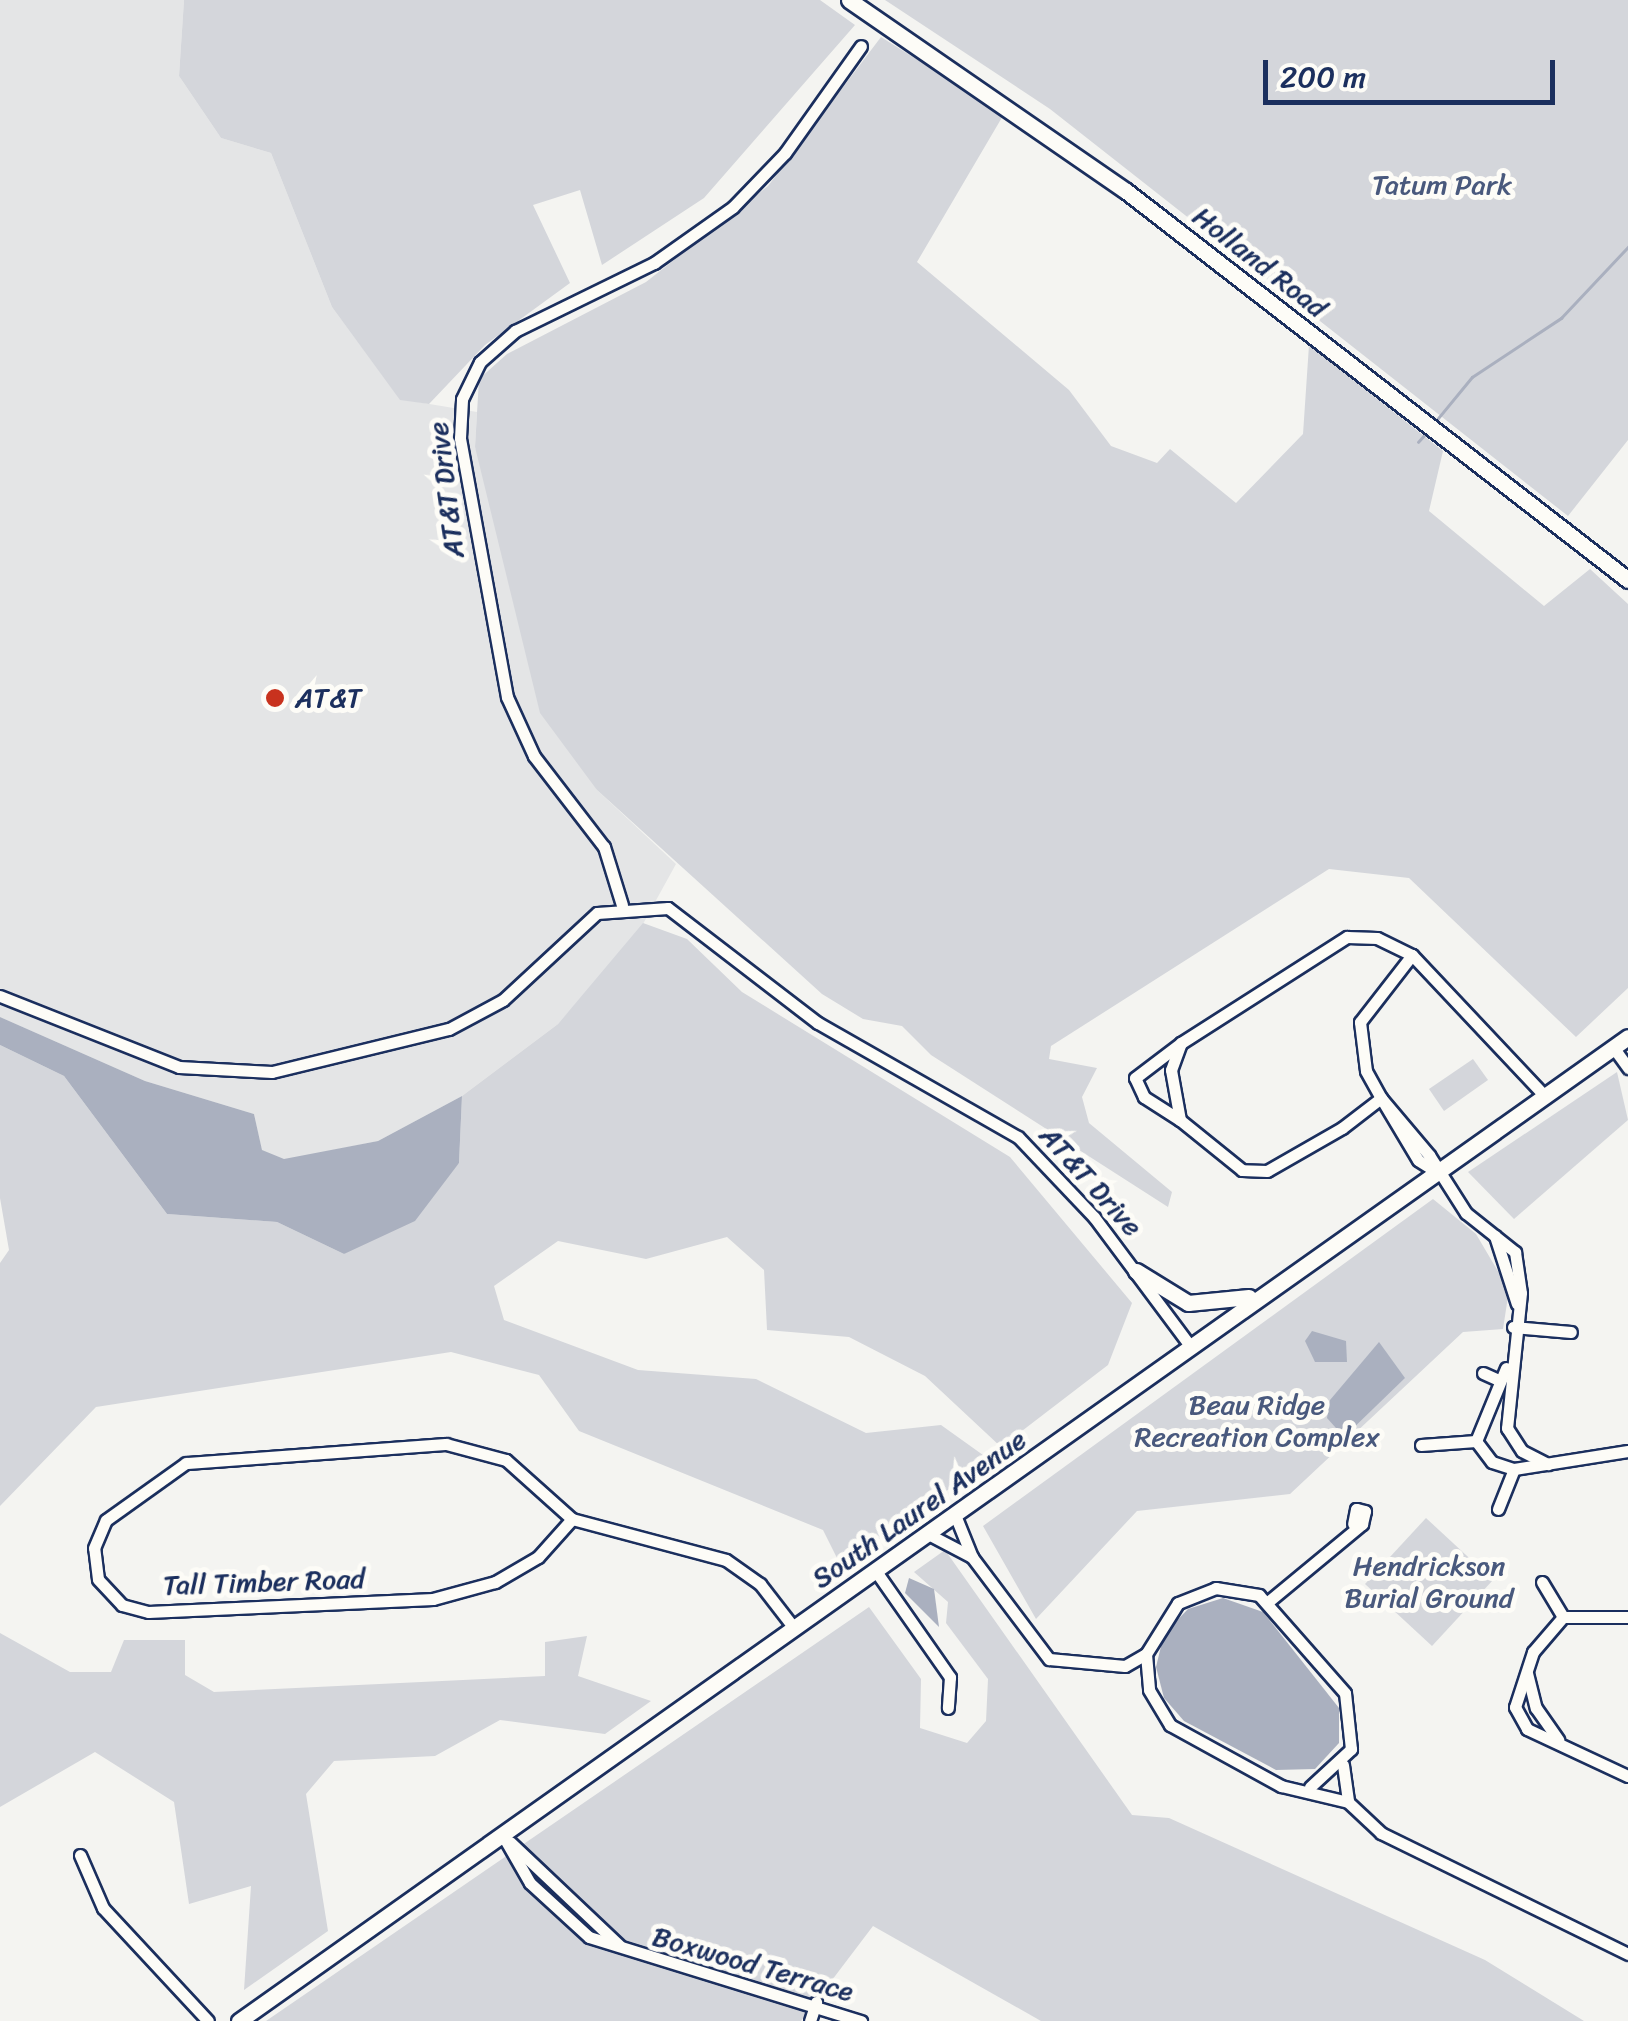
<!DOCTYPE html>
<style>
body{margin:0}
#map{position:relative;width:1628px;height:2021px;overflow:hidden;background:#f4f4f1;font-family:Sriracha,sans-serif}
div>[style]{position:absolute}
.built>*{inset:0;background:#e4e5e6}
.green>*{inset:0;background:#d4d6db}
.water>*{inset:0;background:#aab0bf}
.stream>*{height:2.5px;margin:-1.25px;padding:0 1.25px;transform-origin:1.25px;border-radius:1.25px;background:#aab0bf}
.roads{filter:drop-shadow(2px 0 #1b2f5e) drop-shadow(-2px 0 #1b2f5e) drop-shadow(0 2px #1b2f5e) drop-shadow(0 -2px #1b2f5e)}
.street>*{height:11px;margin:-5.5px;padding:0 5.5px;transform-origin:5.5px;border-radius:5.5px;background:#fdfcf7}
.secondary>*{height:15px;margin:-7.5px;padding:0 7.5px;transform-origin:7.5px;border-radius:7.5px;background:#fdfcf7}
.dots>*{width:28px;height:28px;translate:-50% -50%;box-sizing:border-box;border:5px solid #fdfcf7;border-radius:50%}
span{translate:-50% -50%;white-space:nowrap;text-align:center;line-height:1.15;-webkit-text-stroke:10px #fdfcf7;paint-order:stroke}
.park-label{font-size:28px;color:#49597d}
.street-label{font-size:28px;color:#1b2f5e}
.poi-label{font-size:28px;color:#1b2f5e}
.left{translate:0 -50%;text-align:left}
.scale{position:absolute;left:1263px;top:60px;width:292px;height:45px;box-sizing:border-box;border:5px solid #1b2f5e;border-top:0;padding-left:12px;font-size:30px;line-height:35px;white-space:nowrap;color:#1b2f5e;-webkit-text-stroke:8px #fdfcf7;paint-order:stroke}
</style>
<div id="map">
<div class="built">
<i style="clip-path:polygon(0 0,184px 0,179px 76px,221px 138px,271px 153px,332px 307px,400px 399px,477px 412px,475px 447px,597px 790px,676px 864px,638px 933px,558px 1024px,462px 1096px,378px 1141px,284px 1160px,262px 1151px,254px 1114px,145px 1081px,0 1017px)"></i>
</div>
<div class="green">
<i style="clip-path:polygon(184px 0,820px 0,855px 25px,704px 198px,602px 265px,580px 190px,533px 205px,570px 283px,485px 345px,429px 404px,400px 400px,332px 307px,271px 153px,221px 138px,179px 76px)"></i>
<i style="clip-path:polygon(885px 0,1628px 0,1628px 440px,1568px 516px,1050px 109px)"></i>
<i style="clip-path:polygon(881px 37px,1004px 114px,917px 262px,1069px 390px,1111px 446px,1157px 463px,1170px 449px,1236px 503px,1303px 434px,1309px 345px,1443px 451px,1429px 511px,1544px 606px,1590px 569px,1628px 604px,1628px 988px,1576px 1037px,1409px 878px,1329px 869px,1051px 1046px,1049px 1059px,1097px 1068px,1082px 1097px,1089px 1123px,1172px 1192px,1168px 1207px,931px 1055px,902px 1026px,863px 1019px,822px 994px,597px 790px,540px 713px,475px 447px,479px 379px,507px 354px,646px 282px,768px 186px)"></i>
<i style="clip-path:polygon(643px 923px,687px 939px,742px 992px,1010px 1157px,1132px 1303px,1108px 1365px,1001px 1447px,925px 1376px,849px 1337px,767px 1330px,764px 1270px,727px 1237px,646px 1259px,558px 1241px,494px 1286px,504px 1320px,638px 1370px,756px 1379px,866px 1433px,941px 1425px,990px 1460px,841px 1566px,823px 1530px,579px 1431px,539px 1375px,451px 1352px,96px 1407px,0 1506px,0 1263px,9px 1250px,0 1198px,0 1045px,64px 1076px,167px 1214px,277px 1222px,344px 1254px,459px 1163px,462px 1096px,558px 1024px)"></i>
<i style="clip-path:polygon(1473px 1059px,1488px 1080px,1444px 1111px,1429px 1089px)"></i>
<i style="clip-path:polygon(1617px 1072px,1628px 1120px,1514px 1219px,1468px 1172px)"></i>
<i style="clip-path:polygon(1433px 1199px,1476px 1234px,1509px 1290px,1503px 1329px,1463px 1332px,1290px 1494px,1137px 1511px,1036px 1619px,983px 1526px)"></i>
<i style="clip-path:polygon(1426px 1518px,1493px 1580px,1432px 1646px,1365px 1584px)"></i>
<i style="clip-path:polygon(945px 1550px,1132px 1815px,1169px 1818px,1485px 1960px,1584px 2021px,1041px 2021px,873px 1926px,801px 2021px,266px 2021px,869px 1607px,921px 1679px,920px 1728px,967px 1743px,986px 1721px,988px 1679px,946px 1623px,948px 1602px,914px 1572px)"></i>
<i style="clip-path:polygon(0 1633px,70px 1672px,111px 1672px,124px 1640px,185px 1640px,185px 1675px,214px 1692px,545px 1676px,545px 1642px,587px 1636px,578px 1676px,651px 1701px,605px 1734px,500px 1720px,435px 1756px,334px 1761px,306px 1794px,328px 1931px,244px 1990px,251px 1886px,189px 1904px,174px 1802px,95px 1752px,0 1807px)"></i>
</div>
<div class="water">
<i style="clip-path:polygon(0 1017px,145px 1081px,254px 1114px,262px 1150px,284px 1159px,378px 1141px,462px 1096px,459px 1163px,415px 1221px,344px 1254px,277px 1222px,167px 1214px,64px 1076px,0 1045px)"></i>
<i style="clip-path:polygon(1312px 1331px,1346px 1341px,1347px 1362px,1315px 1362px,1305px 1341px)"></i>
<i style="clip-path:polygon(1379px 1342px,1405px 1378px,1344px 1437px,1327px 1418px,1330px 1400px)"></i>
<i style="clip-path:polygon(909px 1578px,934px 1589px,939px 1627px,905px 1593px)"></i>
<i style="clip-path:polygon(1223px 1598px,1263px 1612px,1339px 1708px,1339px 1743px,1315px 1769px,1276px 1770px,1184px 1721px,1164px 1698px,1156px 1667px,1164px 1634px,1188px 1609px)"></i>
</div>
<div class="stream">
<i style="left:1435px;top:422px;width:58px;rotate:-50.6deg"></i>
<i style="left:1472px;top:377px;width:107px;rotate:-33.5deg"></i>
<i style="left:1561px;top:318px;width:98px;rotate:-46.7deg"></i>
<i style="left:1418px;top:442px;width:13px;rotate:-48deg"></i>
</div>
<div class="roads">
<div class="street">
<i style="left:622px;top:905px;width:61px;rotate:-107.2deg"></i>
<i style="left:604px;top:847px;width:115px;rotate:-127.6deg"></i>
<i style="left:534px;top:756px;width:65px;rotate:-114.6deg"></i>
<i style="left:507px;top:697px;width:263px;rotate:-100.3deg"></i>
<i style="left:460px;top:438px;width:39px;rotate:-87deg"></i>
<i style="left:462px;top:399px;width:41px;rotate:-64.1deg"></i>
<i style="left:480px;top:362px;width:47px;rotate:-41.5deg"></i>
<i style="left:515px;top:331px;width:155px;rotate:-26.1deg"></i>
<i style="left:654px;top:263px;width:97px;rotate:-35.3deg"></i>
<i style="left:733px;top:207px;width:75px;rotate:-46.1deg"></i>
<i style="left:785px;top:153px;width:131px;rotate:-54.6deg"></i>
<i style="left:1412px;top:955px;width:85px;rotate:127.8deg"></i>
<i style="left:1360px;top:1022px;width:49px;rotate:83deg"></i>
<i style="left:1366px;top:1071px;width:31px;rotate:61deg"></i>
<i style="left:1381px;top:1098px;width:49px;rotate:142.4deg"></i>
<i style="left:1342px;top:1128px;width:86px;rotate:150.2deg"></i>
<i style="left:1267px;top:1171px;width:25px;rotate:-178deg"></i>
<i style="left:1242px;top:1170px;width:80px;rotate:-141.1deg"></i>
<i style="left:1180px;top:1120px;width:51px;rotate:-100.2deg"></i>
<i style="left:1171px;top:1070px;width:29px;rotate:-70deg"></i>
<i style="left:1181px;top:1043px;width:197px;rotate:-32.6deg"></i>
<i style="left:1347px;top:937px;width:30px;rotate:2deg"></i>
<i style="left:1377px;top:938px;width:39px;rotate:26deg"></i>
<i style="left:1412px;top:955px;width:194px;rotate:46.7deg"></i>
<i style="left:0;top:996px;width:193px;rotate:21.6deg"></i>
<i style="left:179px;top:1067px;width:93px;rotate:3.1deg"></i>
<i style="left:272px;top:1072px;width:182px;rotate:-13.7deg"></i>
<i style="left:449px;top:1029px;width:61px;rotate:-28.2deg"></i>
<i style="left:503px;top:1000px;width:128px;rotate:-42.8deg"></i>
<i style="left:597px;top:913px;width:71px;rotate:-4deg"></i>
<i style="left:668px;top:908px;width:189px;rotate:37.5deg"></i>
<i style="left:818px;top:1023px;width:230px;rotate:29.7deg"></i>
<i style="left:1018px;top:1137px;width:110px;rotate:46.5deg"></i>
<i style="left:1094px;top:1217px;width:161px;rotate:53.3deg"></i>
<i style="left:1613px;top:1047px;width:26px;rotate:54deg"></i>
<i style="left:1180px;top:1120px;width:43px;rotate:-147.4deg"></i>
<i style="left:1144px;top:1097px;width:21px;rotate:-115deg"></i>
<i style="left:1135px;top:1078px;width:58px;rotate:-37.3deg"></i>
<i style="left:1437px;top:1172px;width:22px;rotate:-148deg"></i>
<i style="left:1418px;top:1160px;width:72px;rotate:-120.8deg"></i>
<i style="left:1381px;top:1098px;width:75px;rotate:49.9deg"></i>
<i style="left:1429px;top:1155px;width:69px;rotate:57.5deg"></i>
<i style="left:1466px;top:1213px;width:63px;rotate:38.5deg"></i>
<i style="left:1515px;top:1252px;width:41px;rotate:81.7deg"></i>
<i style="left:1521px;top:1293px;width:136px;rotate:95.9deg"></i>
<i style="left:1507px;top:1428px;width:27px;rotate:57deg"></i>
<i style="left:1522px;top:1451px;width:29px;rotate:27deg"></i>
<i style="left:1495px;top:1236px;width:71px;rotate:72.1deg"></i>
<i style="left:1513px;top:1327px;width:58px;rotate:4.9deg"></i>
<i style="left:1506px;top:1368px;width:79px;rotate:112.3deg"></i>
<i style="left:1476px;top:1441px;width:26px;rotate:53deg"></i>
<i style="left:1492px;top:1462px;width:23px;rotate:18deg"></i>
<i style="left:1514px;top:1469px;width:115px;rotate:-9deg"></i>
<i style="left:1483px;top:1373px;width:17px;rotate:24deg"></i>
<i style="left:446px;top:1444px;width:62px;rotate:14.9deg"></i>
<i style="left:506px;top:1460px;width:89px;rotate:41.8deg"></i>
<i style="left:572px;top:1519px;width:51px;rotate:131.8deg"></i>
<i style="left:538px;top:1557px;width:50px;rotate:149.8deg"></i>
<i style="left:495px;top:1582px;width:64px;rotate:164.7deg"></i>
<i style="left:433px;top:1599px;width:285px;rotate:177.4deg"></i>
<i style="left:148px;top:1612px;width:27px;rotate:-165deg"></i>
<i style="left:122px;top:1605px;width:35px;rotate:-133deg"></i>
<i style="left:98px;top:1579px;width:31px;rotate:-97deg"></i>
<i style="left:94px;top:1548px;width:30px;rotate:-67deg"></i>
<i style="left:106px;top:1520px;width:98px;rotate:-35.5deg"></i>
<i style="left:186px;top:1463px;width:261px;rotate:-4.2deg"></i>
<i style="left:1421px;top:1445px;width:55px;rotate:-4.2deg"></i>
<i style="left:1498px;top:1509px;width:43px;rotate:-68.2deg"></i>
<i style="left:572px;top:1519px;width:159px;rotate:14.9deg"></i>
<i style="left:726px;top:1560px;width:42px;rotate:35.2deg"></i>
<i style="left:760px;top:1584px;width:56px;rotate:52.3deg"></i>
<i style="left:928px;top:1534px;width:50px;rotate:27.6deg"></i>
<i style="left:972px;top:1557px;width:45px;rotate:-112deg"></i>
<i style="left:972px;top:1557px;width:128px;rotate:53deg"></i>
<i style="left:1049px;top:1659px;width:76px;rotate:5.3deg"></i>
<i style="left:1125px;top:1666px;width:24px;rotate:-30deg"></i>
<i style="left:875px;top:1570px;width:131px;rotate:55deg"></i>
<i style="left:950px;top:1677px;width:31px;rotate:94deg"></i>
<i style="left:1542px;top:1582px;width:41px;rotate:59deg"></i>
<i style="left:1269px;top:1601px;width:121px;rotate:-39.6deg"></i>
<i style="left:1362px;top:1524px;width:13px;rotate:-77deg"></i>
<i style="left:1365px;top:1511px;width:9px;rotate:-167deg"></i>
<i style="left:1356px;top:1509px;width:15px;rotate:101deg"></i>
<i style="left:1628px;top:1617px;width:65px;rotate:180deg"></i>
<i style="left:1563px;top:1617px;width:46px;rotate:130.6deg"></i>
<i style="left:1533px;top:1652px;width:58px;rotate:108.1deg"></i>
<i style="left:1515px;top:1707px;width:25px;rotate:61deg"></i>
<i style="left:1527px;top:1729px;width:111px;rotate:25deg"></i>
<i style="left:1527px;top:1673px;width:36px;rotate:76deg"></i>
<i style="left:1536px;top:1708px;width:39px;rotate:55deg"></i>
<i style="left:1343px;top:1765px;width:37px;rotate:82deg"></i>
<i style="left:1310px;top:1787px;width:56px;rotate:-42.8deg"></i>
<i style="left:1351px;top:1749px;width:56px;rotate:-96.1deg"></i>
<i style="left:1345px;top:1693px;width:130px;rotate:-131.3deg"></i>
<i style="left:1259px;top:1595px;width:44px;rotate:-170.8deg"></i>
<i style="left:1216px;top:1588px;width:41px;rotate:158.5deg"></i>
<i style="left:1178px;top:1603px;width:60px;rotate:122.1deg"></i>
<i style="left:1146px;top:1654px;width:36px;rotate:85deg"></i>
<i style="left:1149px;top:1690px;width:41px;rotate:59deg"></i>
<i style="left:1170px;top:1725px;width:127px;rotate:28.8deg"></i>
<i style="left:1281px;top:1786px;width:69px;rotate:13.4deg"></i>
<i style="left:1348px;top:1802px;width:45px;rotate:43.2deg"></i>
<i style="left:1381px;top:1833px;width:275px;rotate:26.1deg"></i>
<i style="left:502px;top:1834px;width:56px;rotate:60.3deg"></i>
<i style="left:530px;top:1883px;width:80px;rotate:42.5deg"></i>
<i style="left:589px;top:1937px;width:285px;rotate:17.2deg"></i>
<i style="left:510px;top:1842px;width:151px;rotate:43.4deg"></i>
<i style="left:80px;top:1855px;width:58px;rotate:66.5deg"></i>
<i style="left:103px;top:1908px;width:154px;rotate:47.1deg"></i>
<i style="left:810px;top:2021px;width:20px;rotate:-72deg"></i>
</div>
<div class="secondary">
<i style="left:849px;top:0;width:336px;rotate:34.6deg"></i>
<i style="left:1126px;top:191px;width:635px;rotate:37.77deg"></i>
<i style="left:1136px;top:1271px;width:61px;rotate:31.6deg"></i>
<i style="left:1188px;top:1303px;width:61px;rotate:-5.6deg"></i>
<i style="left:239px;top:2021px;width:1702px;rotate:-35.31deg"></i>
</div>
</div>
<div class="dots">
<i style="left:275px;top:698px;background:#c8321e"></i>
</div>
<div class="park-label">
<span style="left:1442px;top:185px">Tatum Park</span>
<span style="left:1257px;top:1421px">Beau Ridge<br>Recreation Complex</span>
<span style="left:1429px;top:1582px">Hendrickson<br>Burial Ground</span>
</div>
<div class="street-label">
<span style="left:1260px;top:262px;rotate:38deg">Holland Road</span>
<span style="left:446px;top:490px;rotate:-97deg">AT&amp;T Drive</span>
<span style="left:1091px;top:1181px;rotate:48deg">AT&amp;T Drive</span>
<span style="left:919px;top:1509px;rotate:-35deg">South Laurel Avenue</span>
<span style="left:264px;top:1582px;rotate:-2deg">Tall Timber Road</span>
<span style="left:753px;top:1964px;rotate:16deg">Boxwood Terrace</span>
</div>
<div class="poi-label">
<span class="left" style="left:295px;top:698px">AT&amp;T</span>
</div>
<div class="scale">200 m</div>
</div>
